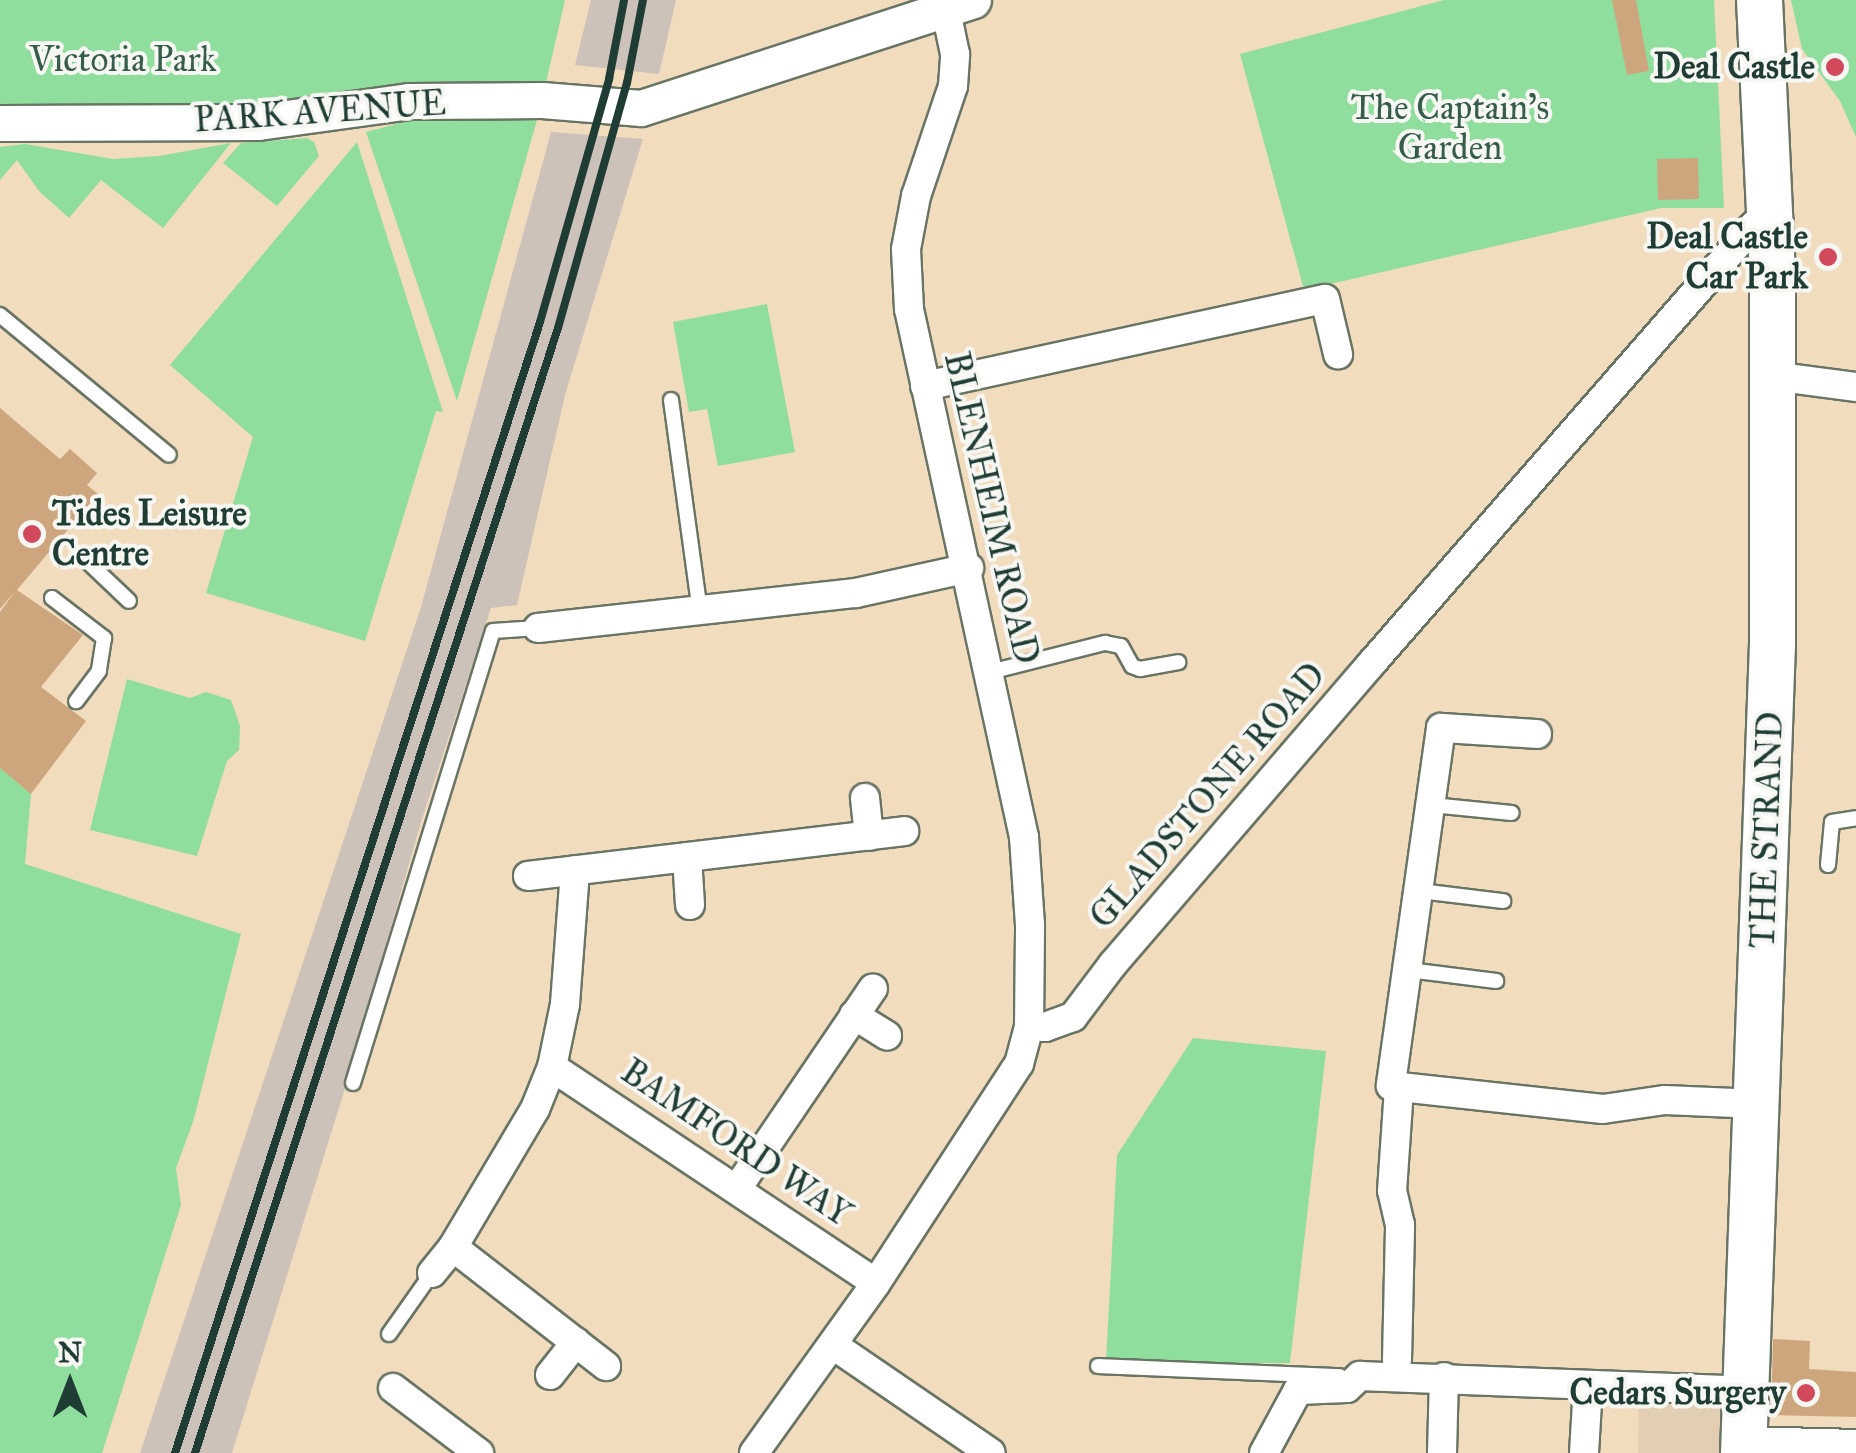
<!DOCTYPE html>
<style>
body{margin:0}
#map{position:relative;width:1856px;height:1453px;overflow:hidden;background:#f2dcbe;font-family:"IM FELL Great Primer",serif}
div>[style]{position:absolute}
.built>*{inset:0;background:#e2ceb3}
.industrial>*{inset:0;background:#ccc2b9}
.green>*{inset:0;background:#8fde9d}
.building>*{inset:0;background:#cea67e}
.roads{filter:drop-shadow(2px 0 #697564) drop-shadow(-2px 0 #697564) drop-shadow(0 2px #697564) drop-shadow(0 -2px #697564)}
.service>*{height:14px;margin:-7px;padding:0 7px;transform-origin:7px;border-radius:7px;background:#fff}
.minor>*{height:28px;margin:-14px;padding:0 14px;transform-origin:14px;border-radius:14px;background:#fff}
.tertiary>*{height:35px;margin:-17.5px;padding:0 17.5px;transform-origin:17.5px;border-radius:17.5px;background:#fff}
.primary>*{height:45px;margin:-22.5px;padding:0 22.5px;transform-origin:22.5px;border-radius:22.5px;background:#fff}
.rail>*{height:8px;margin:-4px;padding:0 4px;transform-origin:4px;border-radius:4px;background:#1f3d34}
.dots>*{width:28px;height:28px;translate:-50% -50%;box-sizing:border-box;border:5px solid #f6f6f2;border-radius:50%}
span{translate:-50% -50%;white-space:nowrap;text-align:center;line-height:1.15;-webkit-text-stroke:8px #f6f6f2;paint-order:stroke}
.park-label{font-size:35px;color:#355d49}
.poi-label{font-size:35px;color:#1f3d34;font-weight:700}
.right{translate:-100% -50%;text-align:right}
.left{translate:0 -50%;text-align:left}
.street-label{font-size:35px;color:#1f3d34}
.north{position:absolute;left:20px;top:1333px;width:100px;height:100px;-webkit-text-stroke:8px #f6f6f2;paint-order:stroke;rotate:0deg;font-size:28px;font-weight:700;line-height:40px;text-align:center;color:#1f3d34}
.north::after{content:'';display:block;margin:auto;width:35px;height:45px;background:#1f3d34;clip-path:polygon(50% 0,100% 100%,50% 72%,0 100%)}
</style>
<div id="map">
<div class="built">
<i style="clip-path:polygon(1639px 1401px,1721px 1401px,1719px 1453px,1638px 1453px)"></i>
</div>
<div class="industrial">
<i style="clip-path:polygon(591px 0,676px 0,659px 74px,575px 65px)"></i>
<i style="clip-path:polygon(551px 132px,643px 139px,565px 395px,517px 605px,491px 608px,421px 822px,342px 1098px,232px 1453px,140px 1453px,421px 607px)"></i>
</div>
<div class="green">
<i style="clip-path:polygon(0 0,565px 0,542px 100px,0 123px)"></i>
<i style="clip-path:polygon(1444px 0,1714px 0,1724px 208px,1661px 208px,1304px 290px,1240px 54px)"></i>
<i style="clip-path:polygon(1791px 0,1856px 0,1856px 137px,1840px 101px,1802px 49px)"></i>
<i style="clip-path:polygon(497px 118px,537px 120px,457px 401px,366px 132px,408px 121px)"></i>
<i style="clip-path:polygon(307px 138px,314px 142px,319px 156px,277px 206px,223px 163px,241px 143px)"></i>
<i style="clip-path:polygon(357px 142px,443px 412px,436px 411px,365px 641px,206px 593px,253px 437px,170px 365px)"></i>
<i style="clip-path:polygon(231px 143px,163px 228px,101px 180px,69px 218px,39px 191px,17px 160px,0 180px,0 147px,25px 144px,113px 159px,159px 156px)"></i>
<i style="clip-path:polygon(767px 304px,795px 452px,718px 466px,707px 409px,689px 412px,673px 322px)"></i>
<i style="clip-path:polygon(127px 679px,190px 698px,206px 692px,231px 700px,240px 726px,239px 750px,227px 761px,197px 856px,90px 830px)"></i>
<i style="clip-path:polygon(0 768px,31px 794px,25px 864px,241px 934px,193px 1122px,176px 1168px,181px 1205px,102px 1453px,0 1453px)"></i>
<i style="clip-path:polygon(1193px 1038px,1326px 1051px,1290px 1363px,1106px 1362px,1117px 1155px)"></i>
</div>
<div class="building">
<i style="clip-path:polygon(1612px 0,1636px 0,1649px 71px,1627px 75px)"></i>
<i style="clip-path:polygon(1698px 158px,1699px 199px,1658px 200px,1657px 159px)"></i>
<i style="clip-path:polygon(0 408px,60px 459px,70px 449px,97px 473px,87px 485px,98px 494px,17px 590px,83px 635px,41px 687px,86px 721px,31px 794px,0 768px,0 612px,16px 590px,0 609px)"></i>
<i style="clip-path:polygon(1773px 1339px,1810px 1341px,1809px 1369px,1856px 1372px,1856px 1417px,1771px 1415px)"></i>
</div>
<div class="roads">
<div class="service">
<i style="left:0;top:315px;width:219px;rotate:39.6deg"></i>
<i style="left:671px;top:400px;width:213px;rotate:82.2deg"></i>
<i style="left:89px;top:563px;width:55px;rotate:43.5deg"></i>
<i style="left:52px;top:598px;width:66px;rotate:37.6deg"></i>
<i style="left:104px;top:638px;width:33px;rotate:99deg"></i>
<i style="left:99px;top:671px;width:38px;rotate:127deg"></i>
<i style="left:990px;top:672px;width:119px;rotate:-14.2deg"></i>
<i style="left:1105px;top:643px;width:16px;rotate:11deg"></i>
<i style="left:1121px;top:646px;width:23px;rotate:61deg"></i>
<i style="left:1132px;top:666px;width:9px;rotate:21deg"></i>
<i style="left:1140px;top:669px;width:39px;rotate:-10deg"></i>
<i style="left:1432px;top:805px;width:80px;rotate:5.7deg"></i>
<i style="left:1828px;top:865px;width:43px;rotate:-84.7deg"></i>
<i style="left:1832px;top:822px;width:24px;rotate:-9deg"></i>
<i style="left:1420px;top:891px;width:84px;rotate:6.9deg"></i>
<i style="left:1409px;top:970px;width:88px;rotate:7.2deg"></i>
<i style="left:353px;top:1083px;width:473px;rotate:-72.8deg"></i>
<i style="left:493px;top:631px;width:45px;rotate:-3.8deg"></i>
<i style="left:389px;top:1334px;width:75px;rotate:-54.8deg"></i>
<i style="left:1098px;top:1366px;width:242px;rotate:2.4deg"></i>
</div>
<div class="minor">
<i style="left:1772px;top:376px;width:85px;rotate:7.5deg"></i>
<i style="left:925px;top:386px;width:409px;rotate:-12.3deg"></i>
<i style="left:1325px;top:299px;width:57px;rotate:76.7deg"></i>
<i style="left:538px;top:628px;width:320px;rotate:-6.3deg"></i>
<i style="left:856px;top:593px;width:116px;rotate:-12.5deg"></i>
<i style="left:1537px;top:734px;width:96px;rotate:-176.4deg"></i>
<i style="left:1441px;top:728px;width:361px;rotate:98deg"></i>
<i style="left:1391px;top:1086px;width:213px;rotate:6.2deg"></i>
<i style="left:1603px;top:1109px;width:63px;rotate:-8.3deg"></i>
<i style="left:1665px;top:1100px;width:93px;rotate:2.5deg"></i>
<i style="left:865px;top:798px;width:38px;rotate:84deg"></i>
<i style="left:687px;top:857px;width:48px;rotate:86.4deg"></i>
<i style="left:528px;top:876px;width:379px;rotate:-6.8deg"></i>
<i style="left:854px;top:1015px;width:39px;rotate:32deg"></i>
<i style="left:1029px;top:1026px;width:16px;rotate:4deg"></i>
<i style="left:1045px;top:1027px;width:30px;rotate:-20deg"></i>
<i style="left:1073px;top:1017px;width:66px;rotate:-53deg"></i>
<i style="left:1113px;top:964px;width:396px;rotate:-49.3deg"></i>
<i style="left:1371px;top:664px;width:607px;rotate:-48.88deg"></i>
<i style="left:552px;top:1067px;width:389px;rotate:33.7deg"></i>
<i style="left:738px;top:1187px;width:240px;rotate:-55.8deg"></i>
<i style="left:453px;top:1247px;width:194px;rotate:37.9deg"></i>
<i style="left:432px;top:1273px;width:33px;rotate:-51deg"></i>
<i style="left:453px;top:1247px;width:161px;rotate:-59.3deg"></i>
<i style="left:535px;top:1109px;width:45px;rotate:-68deg"></i>
<i style="left:552px;top:1067px;width:64px;rotate:-78.3deg"></i>
<i style="left:565px;top:1004px;width:134px;rotate:-85.7deg"></i>
<i style="left:833px;top:1345px;width:191px;rotate:34.4deg"></i>
<i style="left:1397px;top:1360px;width:135px;rotate:-88.7deg"></i>
<i style="left:1400px;top:1225px;width:35px;rotate:-103deg"></i>
<i style="left:1392px;top:1191px;width:104px;rotate:-86.1deg"></i>
<i style="left:550px;top:1375px;width:42px;rotate:-51.8deg"></i>
<i style="left:393px;top:1388px;width:108px;rotate:37.1deg"></i>
<i style="left:1743px;top:1441px;width:113px;rotate:1.5deg"></i>
<i style="left:754px;top:1453px;width:209px;rotate:-54.3deg"></i>
<i style="left:876px;top:1283px;width:262px;rotate:-56.9deg"></i>
<i style="left:1019px;top:1064px;width:39px;rotate:-75deg"></i>
<i style="left:1029px;top:1026px;width:101px;rotate:-89.4deg"></i>
<i style="left:1030px;top:925px;width:88px;rotate:-93.9deg"></i>
<i style="left:1024px;top:837px;width:540px;rotate:-102.29deg"></i>
<i style="left:909px;top:309px;width:60px;rotate:-92.9deg"></i>
<i style="left:906px;top:249px;width:54px;rotate:-79.3deg"></i>
<i style="left:916px;top:196px;width:116px;rotate:-71.4deg"></i>
<i style="left:953px;top:86px;width:32px;rotate:-86deg"></i>
<i style="left:955px;top:54px;width:44px;rotate:-101.8deg"></i>
<i style="left:1264px;top:1453px;width:72px;rotate:-61.6deg"></i>
<i style="left:1298px;top:1390px;width:49px;rotate:-2.3deg"></i>
<i style="left:1347px;top:1388px;width:18px;rotate:-43deg"></i>
<i style="left:1360px;top:1376px;width:385px;rotate:2.2deg"></i>
<i style="left:1442px;top:1453px;width:76px;rotate:-88.5deg"></i>
<i style="left:1584px;top:1453px;width:67px;rotate:-86.6deg"></i>
</div>
<div class="tertiary">
<i style="left:0;top:123px;width:258px;rotate:-0.2deg"></i>
<i style="left:258px;top:122px;width:152px;rotate:-7.9deg"></i>
<i style="left:409px;top:101px;width:133px;rotate:-0.4deg"></i>
<i style="left:542px;top:100px;width:99px;rotate:4.6deg"></i>
<i style="left:641px;top:108px;width:349px;rotate:-18deg"></i>
</div>
<div class="primary">
<i style="left:1743px;top:1453px;width:810px;rotate:-87.95deg"></i>
<i style="left:1772px;top:644px;width:369px;rotate:-90deg"></i>
<i style="left:1772px;top:275px;width:275px;rotate:-92.7deg"></i>
</div>
</div>
<div class="rail">
<i style="left:175px;top:1453px;width:1188px;rotate:-72.11deg"></i>
<i style="left:540px;top:322px;width:253px;rotate:-74.1deg"></i>
<i style="left:609px;top:79px;width:80px;rotate:-79.2deg"></i>
<i style="left:195px;top:1453px;width:1182px;rotate:-72.12deg"></i>
<i style="left:558px;top:328px;width:255px;rotate:-74.3deg"></i>
<i style="left:627px;top:83px;width:85px;rotate:-79.1deg"></i>
</div>
<div class="dots">
<i style="left:1835px;top:67px;background:#d1495b"></i>
<i style="left:1828px;top:257px;background:#d1495b"></i>
<i style="left:32px;top:534px;background:#d1495b"></i>
<i style="left:1806px;top:1393px;background:#d1495b"></i>
</div>
<div class="park-label">
<span style="left:123px;top:60px">Victoria Park</span>
<span style="left:1450px;top:128px">The Captain's<br>Garden</span>
</div>
<div class="poi-label">
<span class="right" style="left:1815px;top:67px">Deal Castle</span>
<span class="right" style="left:1808px;top:257px">Deal Castle<br>Car Park</span>
<span class="left" style="left:52px;top:534px">Tides Leisure<br>Centre</span>
<span class="right" style="left:1786px;top:1393px">Cedars Surgery</span>
</div>
<div class="street-label">
<span style="left:320px;top:112px;rotate:-4deg">PARK AVENUE</span>
<span style="left:991px;top:508px;rotate:77deg">BLENHEIM ROAD</span>
<span style="left:1208px;top:796px;rotate:-49deg">GLADSTONE ROAD</span>
<span style="left:1767px;top:830px;rotate:-88deg">THE STRAND</span>
<span style="left:736px;top:1143px;rotate:34deg">BAMFORD WAY</span>
</div>
<div class="north">N</div>
</div>
